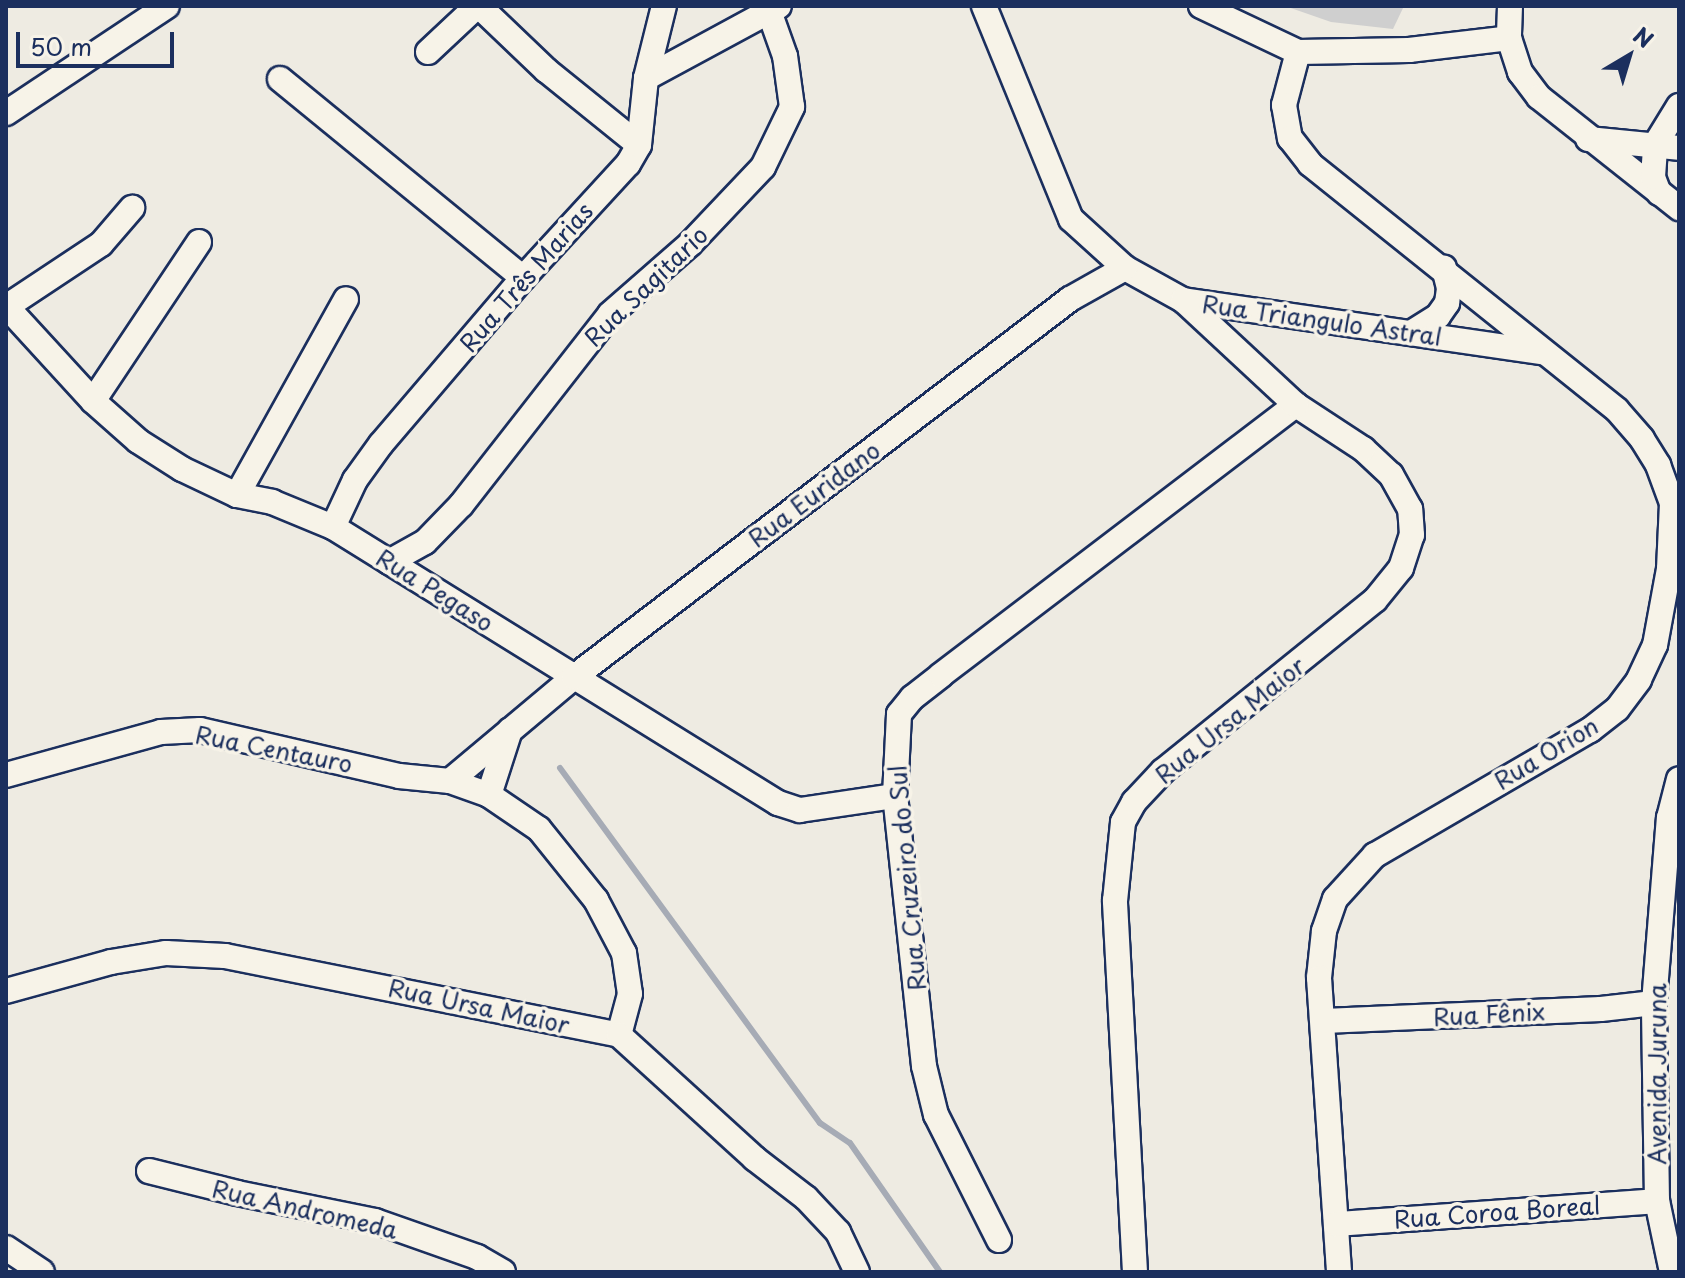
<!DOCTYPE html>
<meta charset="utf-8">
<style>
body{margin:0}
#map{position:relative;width:1685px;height:1278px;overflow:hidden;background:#eeebe2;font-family:"Playpen Sans",sans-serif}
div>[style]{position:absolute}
.green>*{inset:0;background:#cfcfcf}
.stream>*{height:6px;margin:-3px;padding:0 3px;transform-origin:3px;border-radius:3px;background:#a6abb5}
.roads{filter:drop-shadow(2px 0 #1b2f5e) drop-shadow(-2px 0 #1b2f5e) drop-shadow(0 2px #1b2f5e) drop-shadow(0 -2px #1b2f5e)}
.street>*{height:24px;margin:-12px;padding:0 12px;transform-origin:12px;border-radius:12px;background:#f7f3e8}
span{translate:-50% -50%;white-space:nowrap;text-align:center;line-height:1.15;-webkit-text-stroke:7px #f7f3e8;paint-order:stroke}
.street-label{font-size:24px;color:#1b2f5e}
.frame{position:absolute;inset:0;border:8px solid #1b2f5e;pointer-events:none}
.north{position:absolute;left:1589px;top:16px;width:80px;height:80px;-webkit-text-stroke:6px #f7f3e8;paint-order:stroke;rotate:38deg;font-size:22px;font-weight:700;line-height:32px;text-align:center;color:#1b2f5e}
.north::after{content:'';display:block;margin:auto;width:28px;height:36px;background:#1b2f5e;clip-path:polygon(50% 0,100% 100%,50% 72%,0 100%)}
.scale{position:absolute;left:16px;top:32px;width:158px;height:36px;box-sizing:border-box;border:4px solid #1b2f5e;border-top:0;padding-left:10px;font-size:24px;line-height:28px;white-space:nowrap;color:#1b2f5e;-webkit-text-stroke:6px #f7f3e8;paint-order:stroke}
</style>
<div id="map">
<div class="green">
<i style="clip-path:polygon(1285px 6px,1404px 6px,1393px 29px,1331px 22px)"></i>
</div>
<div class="stream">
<i style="left:560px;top:768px;width:440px;rotate:53.8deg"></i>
<i style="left:820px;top:1123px;width:36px;rotate:34deg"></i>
<i style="left:850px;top:1143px;width:157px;rotate:55.1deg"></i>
</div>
<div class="roads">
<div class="street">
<i style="left:479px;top:6px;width:93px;rotate:43.7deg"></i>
<i style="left:546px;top:70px;width:119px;rotate:38.9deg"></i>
<i style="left:984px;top:6px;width:230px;rotate:67.8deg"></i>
<i style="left:1071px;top:219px;width:73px;rotate:42.2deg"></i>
<i style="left:1125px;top:268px;width:66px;rotate:28.9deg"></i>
<i style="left:1183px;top:300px;width:362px;rotate:8.3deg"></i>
<i style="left:1201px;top:6px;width:107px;rotate:25.4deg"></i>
<i style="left:1298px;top:52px;width:111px;rotate:-1deg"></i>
<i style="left:1409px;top:50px;width:101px;rotate:-6.8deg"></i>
<i style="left:1510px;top:6px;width:32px;rotate:92deg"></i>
<i style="left:1509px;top:38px;width:36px;rotate:72deg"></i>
<i style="left:1520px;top:72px;width:31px;rotate:53deg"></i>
<i style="left:1539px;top:97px;width:179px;rotate:38.4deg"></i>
<i style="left:428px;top:52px;width:67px;rotate:-43.2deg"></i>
<i style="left:1298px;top:52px;width:55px;rotate:104.8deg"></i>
<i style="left:1284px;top:105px;width:34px;rotate:80deg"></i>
<i style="left:1290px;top:138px;width:33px;rotate:52deg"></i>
<i style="left:1310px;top:164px;width:393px;rotate:38.7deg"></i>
<i style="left:1617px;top:410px;width:38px;rotate:49deg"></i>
<i style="left:1642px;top:439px;width:31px;rotate:58deg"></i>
<i style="left:1658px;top:465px;width:40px;rotate:69.8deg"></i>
<i style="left:1672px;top:503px;width:66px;rotate:92.6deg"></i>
<i style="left:1669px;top:569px;width:77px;rotate:100.4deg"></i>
<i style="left:1655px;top:645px;width:38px;rotate:115deg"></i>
<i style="left:1639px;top:680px;width:36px;rotate:127deg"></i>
<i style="left:1617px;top:709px;width:34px;rotate:142deg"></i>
<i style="left:1590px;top:730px;width:249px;rotate:149.8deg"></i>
<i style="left:1375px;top:855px;width:59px;rotate:132.3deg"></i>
<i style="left:1335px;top:899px;width:34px;rotate:109deg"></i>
<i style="left:1324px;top:931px;width:47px;rotate:96.1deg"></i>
<i style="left:1319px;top:978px;width:295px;rotate:86.1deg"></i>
<i style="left:646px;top:78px;width:151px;rotate:-28.4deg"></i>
<i style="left:280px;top:79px;width:314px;rotate:39.3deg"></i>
<i style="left:6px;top:113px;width:193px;rotate:-33.6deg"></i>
<i style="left:1588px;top:139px;width:91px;rotate:5.6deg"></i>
<i style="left:1659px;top:193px;width:17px;rotate:-111deg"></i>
<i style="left:1653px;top:177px;width:32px;rotate:-86deg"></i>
<i style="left:1655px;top:145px;width:46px;rotate:-58.4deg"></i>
<i style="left:6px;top:306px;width:129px;rotate:47.5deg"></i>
<i style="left:93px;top:401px;width:60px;rotate:41.6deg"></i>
<i style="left:138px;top:441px;width:52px;rotate:32.5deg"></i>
<i style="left:182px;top:469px;width:61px;rotate:25.3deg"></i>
<i style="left:237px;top:495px;width:36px;rotate:11deg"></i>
<i style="left:272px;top:502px;width:66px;rotate:22.3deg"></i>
<i style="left:333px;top:527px;width:524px;rotate:31.81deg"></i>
<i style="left:778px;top:803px;width:23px;rotate:18deg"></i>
<i style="left:800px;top:810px;width:96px;rotate:-8.4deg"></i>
<i style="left:6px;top:307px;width:114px;rotate:-33.6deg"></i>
<i style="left:101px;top:244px;width:48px;rotate:-49.3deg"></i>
<i style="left:1411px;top:333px;width:32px;rotate:-32deg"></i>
<i style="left:1438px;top:316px;width:16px;rotate:-55deg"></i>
<i style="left:1447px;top:303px;width:15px;rotate:-82deg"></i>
<i style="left:1449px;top:288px;width:21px;rotate:-104deg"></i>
<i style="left:93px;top:401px;width:191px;rotate:-56.3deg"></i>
<i style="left:237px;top:495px;width:224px;rotate:-60.9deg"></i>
<i style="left:333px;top:527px;width:52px;rotate:-64.9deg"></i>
<i style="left:355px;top:480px;width:44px;rotate:-54.2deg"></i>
<i style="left:381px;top:444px;width:218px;rotate:-49.5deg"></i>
<i style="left:523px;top:278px;width:155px;rotate:-47.4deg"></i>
<i style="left:628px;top:164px;width:22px;rotate:-60deg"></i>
<i style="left:639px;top:145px;width:67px;rotate:-84deg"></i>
<i style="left:646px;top:78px;width:74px;rotate:-76deg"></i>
<i style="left:389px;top:562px;width:41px;rotate:-29.1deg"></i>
<i style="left:425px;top:542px;width:52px;rotate:-45.8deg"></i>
<i style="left:461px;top:505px;width:242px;rotate:-52deg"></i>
<i style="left:610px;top:314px;width:106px;rotate:-41.2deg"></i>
<i style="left:690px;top:244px;width:106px;rotate:-46.5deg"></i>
<i style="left:763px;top:167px;width:67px;rotate:-64.2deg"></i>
<i style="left:792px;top:107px;width:51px;rotate:-97.8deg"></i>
<i style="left:785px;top:56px;width:48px;rotate:-109.6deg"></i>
<i style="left:6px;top:775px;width:161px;rotate:-15.5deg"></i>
<i style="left:161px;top:732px;width:39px;rotate:-3deg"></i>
<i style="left:200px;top:730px;width:204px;rotate:13deg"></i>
<i style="left:399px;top:776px;width:51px;rotate:5.6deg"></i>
<i style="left:450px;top:781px;width:41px;rotate:19.7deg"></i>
<i style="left:489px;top:795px;width:60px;rotate:34.2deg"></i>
<i style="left:539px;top:829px;width:91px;rotate:51.2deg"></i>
<i style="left:596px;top:900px;width:60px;rotate:62.2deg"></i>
<i style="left:624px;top:953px;width:41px;rotate:81.7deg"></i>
<i style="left:630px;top:994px;width:42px;rotate:105deg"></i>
<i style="left:450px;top:781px;width:162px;rotate:-40deg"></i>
<i style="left:574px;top:677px;width:624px;rotate:-37.31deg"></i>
<i style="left:1070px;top:299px;width:63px;rotate:-29.4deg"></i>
<i style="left:489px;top:795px;width:68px;rotate:-72.1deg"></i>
<i style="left:6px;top:991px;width:109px;rotate:-15.4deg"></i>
<i style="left:111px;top:962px;width:56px;rotate:-9.3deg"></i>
<i style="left:166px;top:953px;width:59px;rotate:2.9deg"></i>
<i style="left:225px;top:956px;width:402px;rotate:11.3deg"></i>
<i style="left:619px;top:1035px;width:183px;rotate:42.3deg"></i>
<i style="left:754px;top:1158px;width:66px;rotate:37.6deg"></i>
<i style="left:806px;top:1198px;width:47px;rotate:46.7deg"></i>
<i style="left:838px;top:1232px;width:44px;rotate:64.6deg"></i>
<i style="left:1324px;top:1021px;width:277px;rotate:-2.5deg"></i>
<i style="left:1601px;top:1009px;width:53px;rotate:-6.5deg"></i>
<i style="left:149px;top:1171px;width:91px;rotate:14deg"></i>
<i style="left:237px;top:1193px;width:141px;rotate:11.5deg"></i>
<i style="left:375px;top:1221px;width:108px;rotate:19.4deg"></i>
<i style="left:477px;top:1257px;width:30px;rotate:30deg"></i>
<i style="left:1337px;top:1224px;width:321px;rotate:-4.1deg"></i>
<i style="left:999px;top:1240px;width:140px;rotate:-116.7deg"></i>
<i style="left:936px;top:1115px;width:50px;rotate:-103.8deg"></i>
<i style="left:924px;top:1066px;width:272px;rotate:-96.1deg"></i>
<i style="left:895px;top:796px;width:82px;rotate:-87.2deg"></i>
<i style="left:899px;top:714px;width:21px;rotate:-51deg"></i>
<i style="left:912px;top:698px;width:37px;rotate:-38deg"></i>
<i style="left:941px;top:675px;width:446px;rotate:-37.3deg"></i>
<i style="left:6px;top:1248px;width:43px;rotate:33.7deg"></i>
<i style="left:1135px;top:1272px;width:372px;rotate:-93.1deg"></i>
<i style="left:1115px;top:901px;width:79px;rotate:-84.2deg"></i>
<i style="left:1123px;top:822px;width:23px;rotate:-61deg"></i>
<i style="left:1134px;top:802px;width:42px;rotate:-46.9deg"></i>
<i style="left:1163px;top:771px;width:272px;rotate:-38.9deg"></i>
<i style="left:1375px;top:600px;width:41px;rotate:-50.9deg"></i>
<i style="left:1401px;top:568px;width:35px;rotate:-72deg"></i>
<i style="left:1412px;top:535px;width:26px;rotate:-94deg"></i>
<i style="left:1410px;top:509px;width:39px;rotate:-119deg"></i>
<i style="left:1391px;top:475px;width:38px;rotate:-137deg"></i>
<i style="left:1363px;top:449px;width:80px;rotate:-146.7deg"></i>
<i style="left:1296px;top:405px;width:154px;rotate:-137.1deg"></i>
<i style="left:1672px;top:1272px;width:73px;rotate:-101.9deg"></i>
<i style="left:1657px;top:1201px;width:198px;rotate:-90.9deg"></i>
<i style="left:1654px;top:1003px;width:186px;rotate:-85.4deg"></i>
<i style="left:1669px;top:818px;width:40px;rotate:-75.6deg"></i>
</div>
</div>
<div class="street-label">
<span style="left:526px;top:277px;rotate:-49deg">Rua Três Marias</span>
<span style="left:646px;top:286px;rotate:-44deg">Rua Sagitario</span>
<span style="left:1322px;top:320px;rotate:8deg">Rua Triangulo Astral</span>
<span style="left:814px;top:494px;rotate:-37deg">Rua Euridano</span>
<span style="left:435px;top:590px;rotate:32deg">Rua Pegaso</span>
<span style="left:1230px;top:720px;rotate:-39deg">Rua Ursa Maior</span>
<span style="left:274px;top:749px;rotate:11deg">Rua Centauro</span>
<span style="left:1546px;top:753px;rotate:-31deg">Rua Orion</span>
<span style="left:907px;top:878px;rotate:-95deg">Rua Cruzeiro do Sul</span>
<span style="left:479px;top:1006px;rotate:12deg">Rua Ursa Maior</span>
<span style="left:1489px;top:1014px;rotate:-3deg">Rua Fênix</span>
<span style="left:1657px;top:1074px;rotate:-90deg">Avenida Juruna</span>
<span style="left:305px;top:1209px;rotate:13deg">Rua Andromeda</span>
<span style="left:1497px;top:1212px;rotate:-4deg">Rua Coroa Boreal</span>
</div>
<div class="frame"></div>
<div class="north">N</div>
<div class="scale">50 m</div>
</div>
